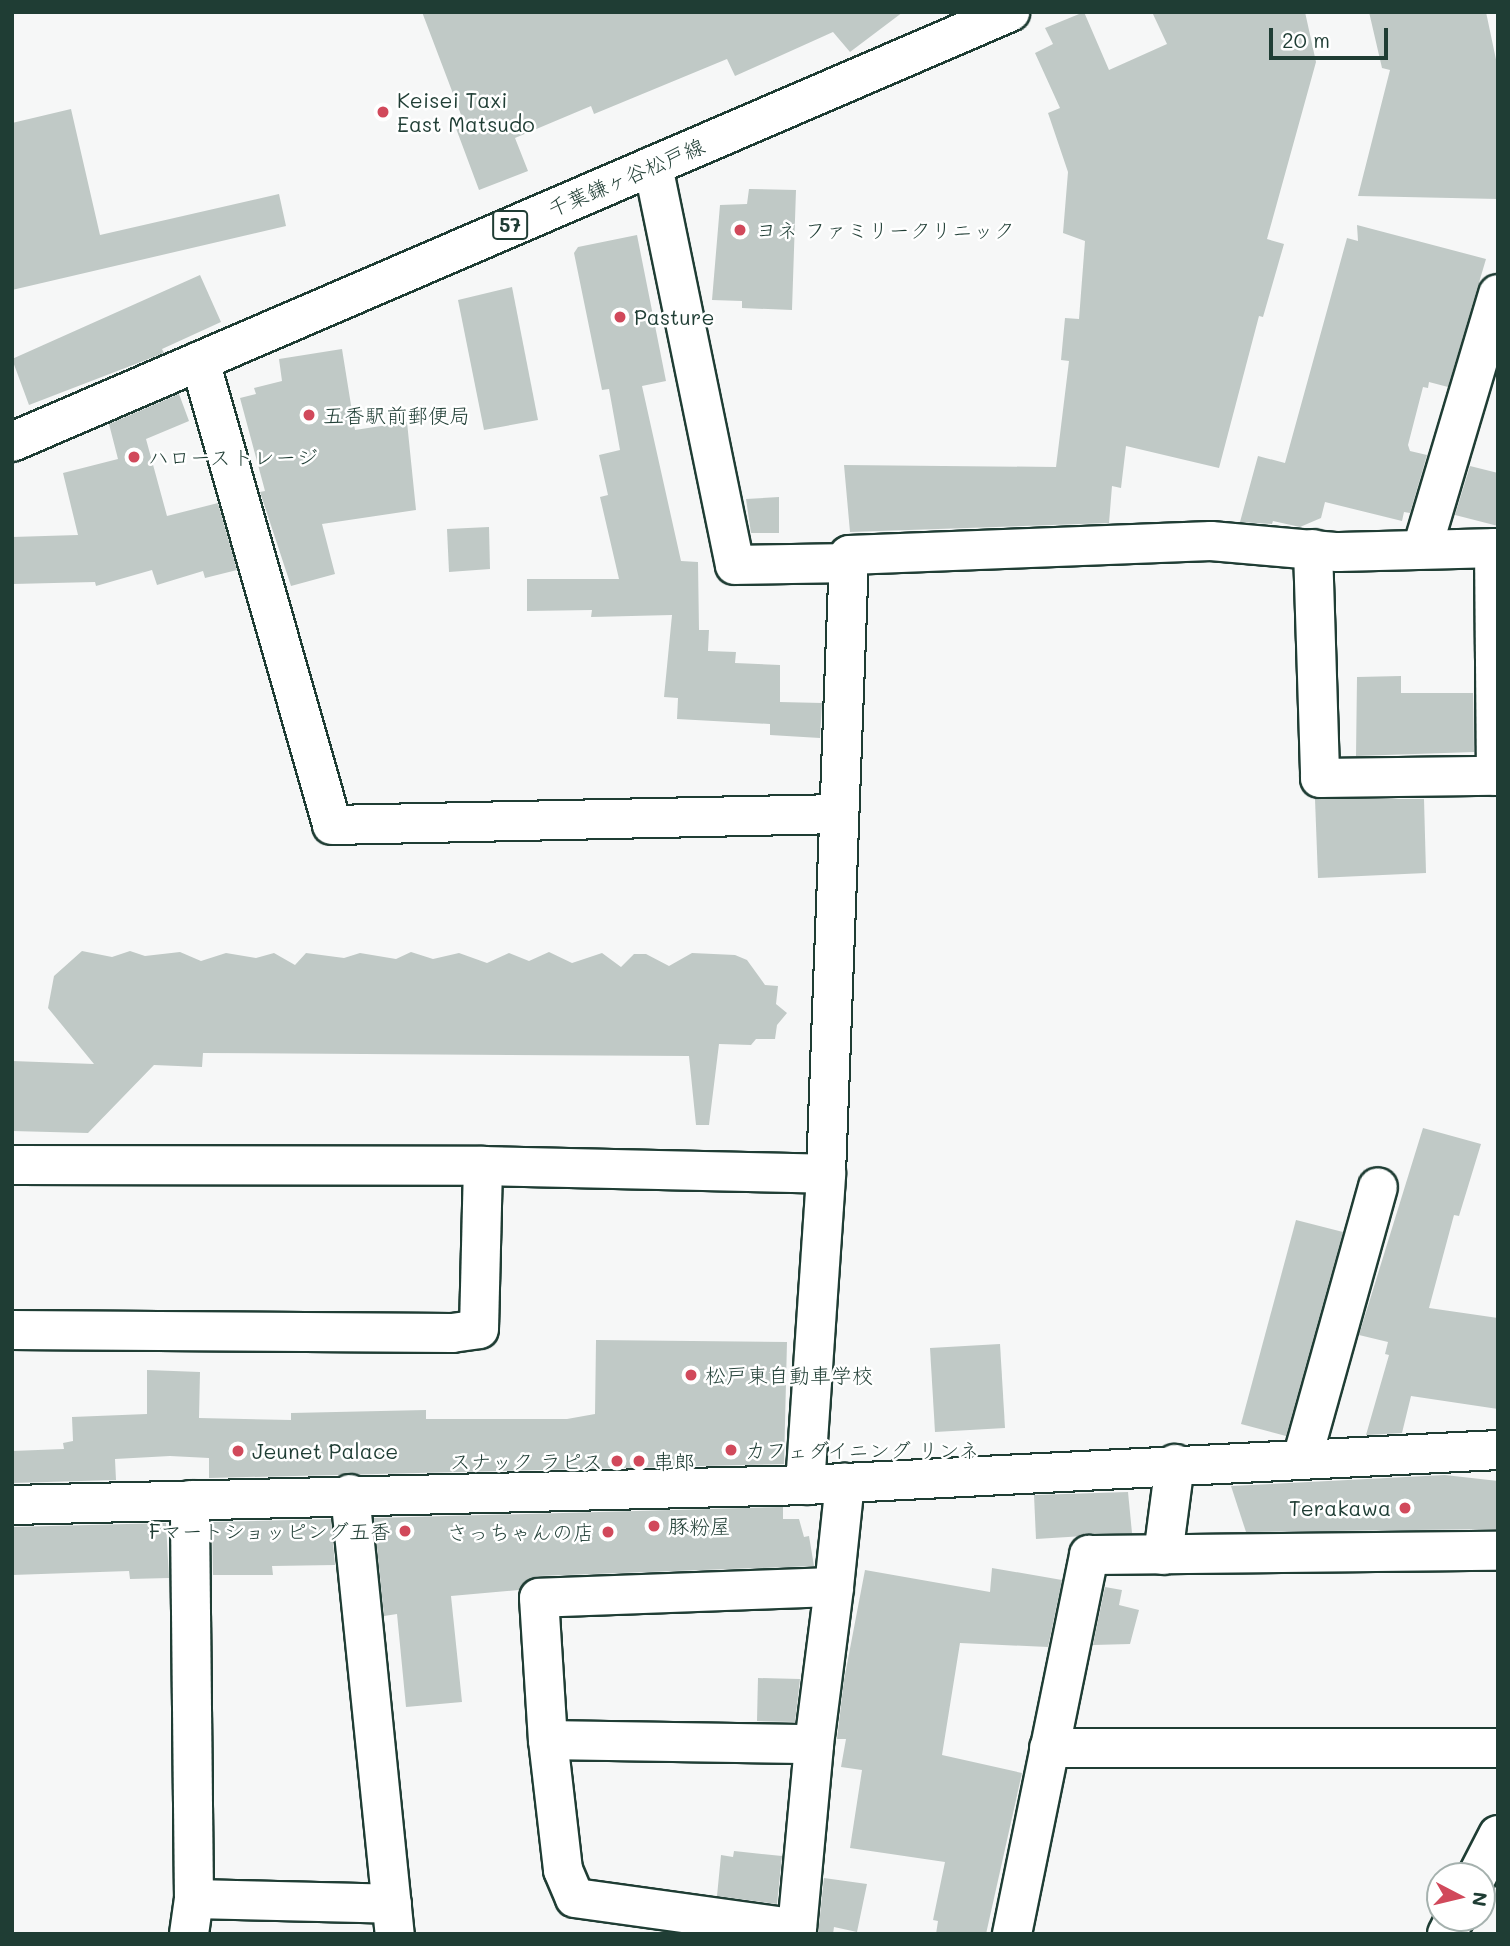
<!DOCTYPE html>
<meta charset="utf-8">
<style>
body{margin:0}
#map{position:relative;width:1510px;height:1946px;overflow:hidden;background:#f6f7f7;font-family:Mali,"Klee One",sans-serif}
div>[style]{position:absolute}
.building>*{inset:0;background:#c0c9c6}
.roads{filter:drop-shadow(2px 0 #1f3d34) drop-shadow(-2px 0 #1f3d34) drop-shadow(0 2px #1f3d34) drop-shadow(0 -2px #1f3d34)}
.minor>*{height:38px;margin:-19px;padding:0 19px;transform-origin:19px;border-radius:19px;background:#fff}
.major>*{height:38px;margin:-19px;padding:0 19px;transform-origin:19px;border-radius:19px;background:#fff}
.dots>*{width:19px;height:19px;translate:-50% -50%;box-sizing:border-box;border:4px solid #fff;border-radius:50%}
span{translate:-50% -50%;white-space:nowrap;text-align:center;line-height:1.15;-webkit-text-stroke:5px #fff;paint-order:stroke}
.shield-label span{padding:2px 5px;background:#fff;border:2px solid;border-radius:5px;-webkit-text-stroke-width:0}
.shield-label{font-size:19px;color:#1f3d34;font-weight:700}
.poi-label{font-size:21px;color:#1f3d34}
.left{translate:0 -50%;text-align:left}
.right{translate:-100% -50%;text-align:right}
.street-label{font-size:21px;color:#1f3d34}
.frame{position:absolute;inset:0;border:14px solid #1f3d34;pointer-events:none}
.north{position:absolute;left:1426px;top:1862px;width:70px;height:70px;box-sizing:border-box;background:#fff;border:2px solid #a5b1ae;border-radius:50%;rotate:97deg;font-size:19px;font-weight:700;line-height:28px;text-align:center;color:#1f3d34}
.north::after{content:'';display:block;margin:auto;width:24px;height:32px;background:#d1495b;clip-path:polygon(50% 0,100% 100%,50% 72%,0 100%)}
.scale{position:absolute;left:1269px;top:28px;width:119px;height:32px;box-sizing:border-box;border:4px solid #1f3d34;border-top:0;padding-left:9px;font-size:21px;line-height:24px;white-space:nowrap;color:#1f3d34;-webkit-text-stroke:5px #fff;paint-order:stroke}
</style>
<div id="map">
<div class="building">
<i style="clip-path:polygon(422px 12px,903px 12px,850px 52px,833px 32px,735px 76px,727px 59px,594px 114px,591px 106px,515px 138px,528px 171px,479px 190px,454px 123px,463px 120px)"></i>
<i style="clip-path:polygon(1084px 12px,1109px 70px,1167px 44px,1152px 12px,1305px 12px,1316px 62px,1267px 239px,1284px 244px,1263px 317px,1259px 316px,1219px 468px,1126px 446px,1121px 488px,1112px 486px,1109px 523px,850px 532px,844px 465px,1056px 467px,1069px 361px,1061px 360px,1065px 318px,1079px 319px,1085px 241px,1063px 233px,1068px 172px,1048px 113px,1060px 108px,1035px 53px,1053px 44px,1045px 28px)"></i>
<i style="clip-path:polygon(1369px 12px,1486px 12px,1498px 69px,1498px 199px,1358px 196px,1390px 70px,1382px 68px)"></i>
<i style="clip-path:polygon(71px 109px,100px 235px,279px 194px,286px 226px,12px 290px,12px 123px)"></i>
<i style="clip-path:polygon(749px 189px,796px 190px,792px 310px,742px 308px,742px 301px,712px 300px,720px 205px,747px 204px)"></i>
<i style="clip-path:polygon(1357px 225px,1486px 259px,1448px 387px,1429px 382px,1428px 388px,1423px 387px,1408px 445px,1410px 451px,1427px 455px,1410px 513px,1404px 512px,1402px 521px,1325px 502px,1321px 518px,1300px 527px,1273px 521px,1272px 524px,1240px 522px,1258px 456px,1285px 463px,1347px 238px,1358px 241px)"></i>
<i style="clip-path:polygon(637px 235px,666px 381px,642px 386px,681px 561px,698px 562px,699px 630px,709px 630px,708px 651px,736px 652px,735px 663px,780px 665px,780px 702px,822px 703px,820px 738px,770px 735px,770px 724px,677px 719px,678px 698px,664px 697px,672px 615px,591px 617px,592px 610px,527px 611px,527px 579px,619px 579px,600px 497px,608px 495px,599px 455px,620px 450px,609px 389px,602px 390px,574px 253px,578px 247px)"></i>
<i style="clip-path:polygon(200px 275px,221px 322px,162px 349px,164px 353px,29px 405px,12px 359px)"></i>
<i style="clip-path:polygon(512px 287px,538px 420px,484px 430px,458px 300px)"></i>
<i style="clip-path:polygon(342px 349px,355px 430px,407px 422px,416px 510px,322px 524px,335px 574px,291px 586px,260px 492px,265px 491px,240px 398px,256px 394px,254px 388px,282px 381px,279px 359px)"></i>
<i style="clip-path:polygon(179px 394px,189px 421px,146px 439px,167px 516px,218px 503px,237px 570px,205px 578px,203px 571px,157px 585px,152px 570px,96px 586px,95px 582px,13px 584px,12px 537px,78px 535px,63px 473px,118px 459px,109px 424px)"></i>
<i style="clip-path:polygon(1470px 466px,1498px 473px,1498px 526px,1455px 515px)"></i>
<i style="clip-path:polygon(779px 497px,779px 533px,751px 533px,746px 499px)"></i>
<i style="clip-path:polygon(489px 527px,490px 569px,449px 572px,447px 529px)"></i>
<i style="clip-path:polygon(1401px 676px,1401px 693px,1473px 693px,1474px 752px,1356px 756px,1357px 677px)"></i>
<i style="clip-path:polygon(1315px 799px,1424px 799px,1426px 873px,1318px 878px)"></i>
<i style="clip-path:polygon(82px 951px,112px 957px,130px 951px,145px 956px,180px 952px,201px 961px,226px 953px,256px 958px,274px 953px,295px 965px,306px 953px,344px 958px,360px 953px,396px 959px,411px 952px,433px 959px,459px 953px,487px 963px,509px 953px,529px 961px,549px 952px,572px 963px,602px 953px,621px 967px,634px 954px,646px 954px,669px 966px,692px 953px,735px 955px,747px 960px,765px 985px,778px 986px,776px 1004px,787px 1013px,777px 1025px,775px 1039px,756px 1039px,751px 1045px,719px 1044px,709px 1125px,696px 1125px,689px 1056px,203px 1053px,202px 1067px,154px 1065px,88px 1133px,12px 1131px,12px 1061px,94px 1064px,48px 1008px,54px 976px)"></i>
<i style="clip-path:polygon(1423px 1128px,1481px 1144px,1459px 1216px,1454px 1215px,1429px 1308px,1498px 1318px,1498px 1409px,1411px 1396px,1402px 1433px,1366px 1435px,1389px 1355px,1385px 1354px,1388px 1342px,1359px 1335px)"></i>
<i style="clip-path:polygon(1296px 1220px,1343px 1232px,1286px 1436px,1241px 1424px)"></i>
<i style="clip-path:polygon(596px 1340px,787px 1342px,784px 1464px,209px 1478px,209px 1458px,170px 1456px,115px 1459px,116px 1480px,12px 1483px,12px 1451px,64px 1449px,63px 1443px,73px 1441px,72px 1417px,147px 1414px,147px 1370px,200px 1372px,199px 1418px,291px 1420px,291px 1413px,426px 1410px,426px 1419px,567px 1419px,595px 1414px)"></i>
<i style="clip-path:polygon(1000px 1344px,1005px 1428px,935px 1432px,930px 1348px)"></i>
<i style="clip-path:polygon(1445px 1475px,1498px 1481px,1498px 1529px,1246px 1532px,1231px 1486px)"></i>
<i style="clip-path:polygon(1128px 1492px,1132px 1533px,1036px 1539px,1034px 1495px)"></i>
<i style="clip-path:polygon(783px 1507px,783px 1519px,799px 1519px,804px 1537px,809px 1536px,814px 1566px,538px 1576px,527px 1580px,519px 1590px,451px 1596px,462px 1702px,406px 1707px,397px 1614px,384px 1616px,374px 1518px)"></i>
<i style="clip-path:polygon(331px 1519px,335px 1565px,272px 1566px,273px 1575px,213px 1575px,212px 1522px)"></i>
<i style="clip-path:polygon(166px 1523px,169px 1578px,130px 1579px,129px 1571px,12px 1575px,12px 1527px)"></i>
<i style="clip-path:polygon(992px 1568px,1062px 1580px,1048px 1647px,960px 1643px,942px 1755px,1022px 1773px,986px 1934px,936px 1934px,938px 1921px,933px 1920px,945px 1862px,850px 1848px,862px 1770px,841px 1767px,846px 1739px,837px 1739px,844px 1680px,865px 1570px,990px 1592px)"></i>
<i style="clip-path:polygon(1105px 1587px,1122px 1590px,1119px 1605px,1139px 1610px,1130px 1644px,1093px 1645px)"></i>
<i style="clip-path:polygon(758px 1678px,800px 1679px,795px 1722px,757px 1721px)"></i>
<i style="clip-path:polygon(734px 1851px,782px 1856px,777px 1904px,717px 1896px,721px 1855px,733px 1857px)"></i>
<i style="clip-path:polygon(824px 1878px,867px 1884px,857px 1932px,834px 1927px,833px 1934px,818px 1934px)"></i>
</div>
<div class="roads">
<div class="minor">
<i style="left:653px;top:166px;width:407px;rotate:78.4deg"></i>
<i style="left:735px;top:565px;width:113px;rotate:-1deg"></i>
<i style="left:200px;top:361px;width:482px;rotate:74.1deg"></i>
<i style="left:332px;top:825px;width:507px;rotate:-1.24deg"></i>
<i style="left:1313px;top:549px;width:229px;rotate:88.2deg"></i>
<i style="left:1320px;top:778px;width:176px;rotate:-0.7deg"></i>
<i style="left:1496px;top:776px;width:228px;rotate:-90.5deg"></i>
<i style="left:1422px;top:549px;width:266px;rotate:-73.4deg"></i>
<i style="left:12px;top:1165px;width:471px;rotate:0.1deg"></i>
<i style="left:483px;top:1166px;width:343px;rotate:1.3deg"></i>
<i style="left:12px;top:1330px;width:440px;rotate:0.4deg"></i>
<i style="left:452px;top:1333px;width:27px;rotate:-8deg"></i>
<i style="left:479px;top:1329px;width:163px;rotate:-88.6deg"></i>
<i style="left:1302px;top:1459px;width:282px;rotate:-74.4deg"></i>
<i style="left:805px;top:1485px;width:312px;rotate:-86.1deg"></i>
<i style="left:826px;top:1174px;width:619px;rotate:-87.87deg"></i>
<i style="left:849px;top:555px;width:362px;rotate:-2.2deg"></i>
<i style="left:1211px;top:541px;width:127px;rotate:5deg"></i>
<i style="left:1338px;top:552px;width:160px;rotate:-1.4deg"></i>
<i style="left:350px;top:1494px;width:442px;rotate:84.2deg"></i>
<i style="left:12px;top:1505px;width:793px;rotate:-1.44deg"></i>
<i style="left:805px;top:1485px;width:694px;rotate:-2.89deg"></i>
<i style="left:1163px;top:1555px;width:92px;rotate:-82.5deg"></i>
<i style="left:834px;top:1587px;width:295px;rotate:177.9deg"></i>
<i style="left:539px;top:1598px;width:142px;rotate:86.4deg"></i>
<i style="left:548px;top:1740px;width:131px;rotate:83.4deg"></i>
<i style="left:563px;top:1870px;width:30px;rotate:67deg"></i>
<i style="left:575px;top:1898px;width:224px;rotate:7.9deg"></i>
<i style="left:797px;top:1929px;width:186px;rotate:-84.7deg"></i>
<i style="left:814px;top:1744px;width:158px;rotate:-82.7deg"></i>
<i style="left:834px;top:1587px;width:105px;rotate:-84deg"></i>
<i style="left:548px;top:1740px;width:266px;rotate:0.9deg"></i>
<i style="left:1049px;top:1748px;width:449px"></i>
<i style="left:1477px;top:1876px;width:46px;rotate:-62.9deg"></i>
<i style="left:194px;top:1899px;width:198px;rotate:1.4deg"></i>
<i style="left:189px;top:1934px;width:35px;rotate:-82deg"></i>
<i style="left:194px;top:1899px;width:399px;rotate:-90.6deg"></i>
<i style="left:1012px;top:1934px;width:387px;rotate:-78.5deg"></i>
<i style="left:1089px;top:1555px;width:409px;rotate:-0.6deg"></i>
<i style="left:1447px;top:1934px;width:18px;rotate:-63deg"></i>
</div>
<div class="major">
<i style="left:12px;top:442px;width:1087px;rotate:-23.31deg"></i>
</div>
</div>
<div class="dots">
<i style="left:383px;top:112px;background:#d1495b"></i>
<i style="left:740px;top:230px;background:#d1495b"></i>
<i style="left:620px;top:317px;background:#d1495b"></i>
<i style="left:309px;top:415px;background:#d1495b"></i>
<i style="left:134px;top:457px;background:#d1495b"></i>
<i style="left:691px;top:1375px;background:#d1495b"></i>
<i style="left:731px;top:1450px;background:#d1495b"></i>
<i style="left:238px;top:1451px;background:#d1495b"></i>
<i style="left:617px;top:1461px;background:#d1495b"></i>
<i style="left:639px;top:1461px;background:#d1495b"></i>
<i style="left:1405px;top:1508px;background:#d1495b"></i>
<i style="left:654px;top:1526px;background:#d1495b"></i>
<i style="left:405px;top:1531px;background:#d1495b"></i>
<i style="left:608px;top:1532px;background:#d1495b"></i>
</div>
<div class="shield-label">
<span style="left:510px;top:225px">57</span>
</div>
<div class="poi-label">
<span class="left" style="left:397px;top:112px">Keisei Taxi<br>East Matsudo</span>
<span class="left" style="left:756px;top:230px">ヨネ ファミリークリニック</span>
<span class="left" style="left:634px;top:317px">Pasture</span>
<span class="left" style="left:323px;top:415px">五香駅前郵便局</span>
<span class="left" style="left:148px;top:457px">ハローストレージ</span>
<span class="left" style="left:705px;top:1375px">松戸東自動車学校</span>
<span class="left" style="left:745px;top:1450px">カフェダイニング リンネ</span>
<span class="left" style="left:252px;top:1451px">Jeunet Palace</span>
<span class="right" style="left:603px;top:1461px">スナック ラピス</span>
<span class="left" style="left:653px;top:1461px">串郎</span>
<span class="right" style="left:1391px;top:1508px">Terakawa</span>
<span class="left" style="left:668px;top:1526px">豚粉屋</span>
<span class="right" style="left:391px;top:1531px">Fマートショッピング五香</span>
<span class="right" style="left:594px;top:1532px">さっちゃんの店</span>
</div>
<div class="street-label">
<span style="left:626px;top:177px;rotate:-23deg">千葉鎌ヶ谷松戸線</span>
</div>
<div class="frame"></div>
<div class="north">N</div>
<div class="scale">20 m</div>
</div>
